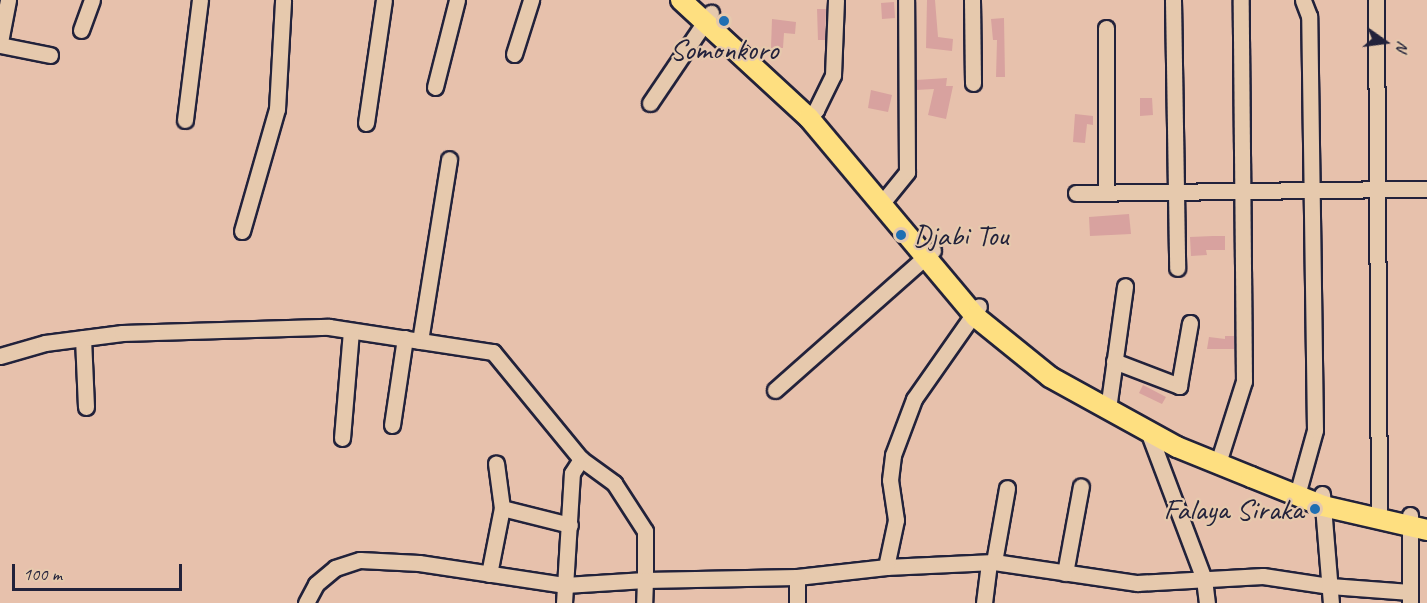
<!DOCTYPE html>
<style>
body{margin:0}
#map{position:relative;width:1427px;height:603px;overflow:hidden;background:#e7c1ac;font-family:Caveat,sans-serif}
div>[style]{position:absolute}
.building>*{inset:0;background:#d8a29f}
.roads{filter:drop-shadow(2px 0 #22223b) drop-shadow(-2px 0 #22223b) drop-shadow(0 2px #22223b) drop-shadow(0 -2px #22223b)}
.minor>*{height:15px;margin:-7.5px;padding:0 7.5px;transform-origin:7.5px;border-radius:7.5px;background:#e6c9ad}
.major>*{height:20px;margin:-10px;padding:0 10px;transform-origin:10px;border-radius:10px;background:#fedf80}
.dots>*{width:16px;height:16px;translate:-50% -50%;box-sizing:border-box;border:3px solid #e6c9ad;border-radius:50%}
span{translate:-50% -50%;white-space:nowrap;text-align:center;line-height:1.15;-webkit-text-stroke:4.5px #e6c9ad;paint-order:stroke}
.poi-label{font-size:30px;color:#22223b}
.left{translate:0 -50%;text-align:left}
.right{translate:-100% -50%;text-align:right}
.north{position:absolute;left:1355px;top:12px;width:60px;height:60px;-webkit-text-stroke:4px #e6c9ad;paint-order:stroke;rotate:104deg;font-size:16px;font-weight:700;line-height:24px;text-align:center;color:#22223b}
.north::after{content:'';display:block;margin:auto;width:21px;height:27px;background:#22223b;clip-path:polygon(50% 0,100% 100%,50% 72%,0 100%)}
.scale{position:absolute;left:12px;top:564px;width:170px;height:27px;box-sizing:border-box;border:3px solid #22223b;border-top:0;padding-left:8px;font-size:18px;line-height:21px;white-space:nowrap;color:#22223b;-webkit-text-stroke:4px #e6c9ad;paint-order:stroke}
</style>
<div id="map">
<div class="building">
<i style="clip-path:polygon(927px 0,935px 0,938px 37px,953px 39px,952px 51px,926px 48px)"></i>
<i style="clip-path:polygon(894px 2px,895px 18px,882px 19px,881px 3px)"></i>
<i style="clip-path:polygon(817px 9px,826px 9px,825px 40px,818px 40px)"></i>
<i style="clip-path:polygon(1004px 18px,1005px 77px,996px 77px,997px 40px,993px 40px,991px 19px)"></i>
<i style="clip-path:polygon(772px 19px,796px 22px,795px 34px,784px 33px,783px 48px,771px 48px)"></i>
<i style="clip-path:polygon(947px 78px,946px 86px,953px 86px,946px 119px,928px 115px,934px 89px,916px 90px,916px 80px)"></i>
<i style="clip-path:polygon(871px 90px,892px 95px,888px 112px,868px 108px)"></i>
<i style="clip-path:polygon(1140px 98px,1152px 98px,1153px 115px,1140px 116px)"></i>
<i style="clip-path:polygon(1075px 114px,1093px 116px,1093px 125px,1087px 124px,1085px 143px,1073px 142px)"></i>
<i style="clip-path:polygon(1129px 214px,1131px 234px,1090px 236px,1089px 217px)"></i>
<i style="clip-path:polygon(1213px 236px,1225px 236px,1225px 250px,1206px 250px,1207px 255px,1191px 256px,1190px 237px)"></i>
<i style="clip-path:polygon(1225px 336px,1234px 336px,1234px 349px,1207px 349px,1209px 337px,1225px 339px)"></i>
<i style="clip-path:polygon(1143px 385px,1166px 397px,1162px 404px,1139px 393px)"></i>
</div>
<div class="roads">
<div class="minor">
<i style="left:972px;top:0;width:83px;rotate:89.3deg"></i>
<i style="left:1173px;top:0;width:268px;rotate:89.1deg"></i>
<i style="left:1376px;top:0;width:519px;rotate:89.67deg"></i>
<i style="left:1106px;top:28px;width:164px;rotate:90deg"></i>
<i style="left:81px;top:30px;width:32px;rotate:-70deg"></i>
<i style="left:0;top:42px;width:43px;rotate:-79.2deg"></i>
<i style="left:0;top:45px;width:51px;rotate:11.3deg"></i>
<i style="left:514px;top:54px;width:57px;rotate:-72.5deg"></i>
<i style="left:435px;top:87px;width:90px;rotate:-75.8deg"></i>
<i style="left:650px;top:103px;width:109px;rotate:-55.9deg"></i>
<i style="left:809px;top:118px;width:11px;rotate:-49deg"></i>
<i style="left:816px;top:110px;width:39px;rotate:-64deg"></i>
<i style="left:833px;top:75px;width:75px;rotate:-87.7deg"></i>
<i style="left:185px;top:120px;width:121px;rotate:-82.9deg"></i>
<i style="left:366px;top:123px;width:124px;rotate:-81.7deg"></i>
<i style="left:1076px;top:193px;width:351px;rotate:-0.7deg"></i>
<i style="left:882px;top:203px;width:40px;rotate:-51deg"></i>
<i style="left:907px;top:172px;width:172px;rotate:-90.3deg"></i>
<i style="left:242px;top:231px;width:127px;rotate:-74deg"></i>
<i style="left:277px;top:109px;width:109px;rotate:-86.8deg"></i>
<i style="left:83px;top:338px;width:69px;rotate:87.5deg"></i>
<i style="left:420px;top:341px;width:184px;rotate:-80.9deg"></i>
<i style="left:0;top:356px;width:47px;rotate:-16.1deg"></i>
<i style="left:45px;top:343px;width:78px;rotate:-7.4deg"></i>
<i style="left:122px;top:333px;width:207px;rotate:-1.7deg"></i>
<i style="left:329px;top:327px;width:166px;rotate:8.7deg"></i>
<i style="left:493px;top:352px;width:139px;rotate:50.6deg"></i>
<i style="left:581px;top:459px;width:41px;rotate:36deg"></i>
<i style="left:614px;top:483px;width:57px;rotate:57.1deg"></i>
<i style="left:645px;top:531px;width:49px;rotate:90deg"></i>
<i style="left:645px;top:580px;width:152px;rotate:-1.1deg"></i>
<i style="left:797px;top:577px;width:90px;rotate:-6.4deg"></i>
<i style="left:886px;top:567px;width:108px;rotate:-2.7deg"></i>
<i style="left:994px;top:562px;width:145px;rotate:8.4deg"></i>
<i style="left:1137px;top:583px;width:126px;rotate:-3.2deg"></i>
<i style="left:1263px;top:576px;width:68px;rotate:8.5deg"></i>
<i style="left:1330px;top:586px;width:80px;rotate:4.3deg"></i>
<i style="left:1114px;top:361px;width:70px;rotate:21deg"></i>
<i style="left:1179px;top:386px;width:64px;rotate:-80.1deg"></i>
<i style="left:775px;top:390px;width:211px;rotate:-41.5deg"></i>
<i style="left:1108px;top:409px;width:124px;rotate:-82.1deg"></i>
<i style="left:392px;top:425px;width:88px;rotate:-81.5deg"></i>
<i style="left:1148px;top:431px;width:158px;rotate:69.3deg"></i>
<i style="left:1204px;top:579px;width:24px;rotate:83deg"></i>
<i style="left:342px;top:438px;width:107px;rotate:-85.2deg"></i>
<i style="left:1218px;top:463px;width:86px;rotate:-72.4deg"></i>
<i style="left:1244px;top:381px;width:381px;rotate:-90.5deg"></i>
<i style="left:1322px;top:494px;width:109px;rotate:85.3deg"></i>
<i style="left:1297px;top:495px;width:67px;rotate:-74.5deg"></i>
<i style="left:1315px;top:430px;width:414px;rotate:-90.8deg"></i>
<i style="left:1309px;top:16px;width:17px;rotate:-111deg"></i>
<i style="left:502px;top:508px;width:70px;rotate:14deg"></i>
<i style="left:994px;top:562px;width:75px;rotate:-80deg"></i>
<i style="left:886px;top:567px;width:48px;rotate:-78deg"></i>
<i style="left:896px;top:520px;width:40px;rotate:-98.5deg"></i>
<i style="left:890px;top:480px;width:25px;rotate:-83deg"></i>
<i style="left:893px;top:455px;width:60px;rotate:-69.4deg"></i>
<i style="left:914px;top:399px;width:113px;rotate:-55deg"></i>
<i style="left:1065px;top:573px;width:88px;rotate:-79.6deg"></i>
<i style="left:489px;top:574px;width:67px;rotate:-78.9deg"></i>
<i style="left:502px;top:508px;width:45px;rotate:-97.6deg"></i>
<i style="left:306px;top:603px;width:21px;rotate:-62deg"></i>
<i style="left:316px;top:584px;width:25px;rotate:-40deg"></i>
<i style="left:335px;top:568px;width:26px;rotate:-18deg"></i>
<i style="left:360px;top:560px;width:59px;rotate:2.9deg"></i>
<i style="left:419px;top:563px;width:148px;rotate:8.6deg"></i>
<i style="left:565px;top:585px;width:80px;rotate:-3.6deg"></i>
<i style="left:645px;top:580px;width:23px;rotate:92deg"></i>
<i style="left:564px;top:603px;width:130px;rotate:-86.5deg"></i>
<i style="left:572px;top:473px;width:17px;rotate:-57deg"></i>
<i style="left:797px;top:603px;width:26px;rotate:-90deg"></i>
<i style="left:984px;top:603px;width:40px;rotate:-82.9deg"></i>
<i style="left:1410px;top:603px;width:88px;rotate:-90deg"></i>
</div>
<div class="major">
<i style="left:681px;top:0;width:174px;rotate:42.7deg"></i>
<i style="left:809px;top:118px;width:260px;rotate:50deg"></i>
<i style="left:976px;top:317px;width:95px;rotate:39deg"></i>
<i style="left:1050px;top:377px;width:145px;rotate:28.9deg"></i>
<i style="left:1177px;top:447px;width:80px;rotate:22.1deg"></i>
<i style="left:1251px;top:477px;width:78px;rotate:21.9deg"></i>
<i style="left:1323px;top:506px;width:107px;rotate:13deg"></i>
</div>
</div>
<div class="dots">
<i style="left:724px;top:21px;background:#1f6fb2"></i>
<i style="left:901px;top:235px;background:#1f6fb2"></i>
<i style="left:1315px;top:509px;background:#1f6fb2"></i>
</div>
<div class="poi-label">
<span style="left:724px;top:49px">Somonkoro</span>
<span class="left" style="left:913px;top:235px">Djabi Tou</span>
<span class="right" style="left:1303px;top:509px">Falaya Siraka</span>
</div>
<div class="north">N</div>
<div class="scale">100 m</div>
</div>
